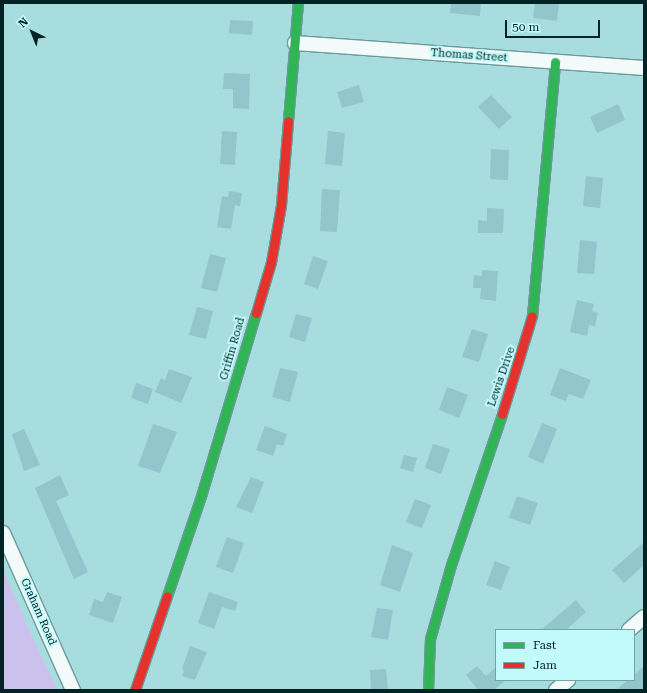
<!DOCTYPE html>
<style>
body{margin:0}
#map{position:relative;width:647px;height:693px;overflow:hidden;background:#a8dddf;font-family:"Roboto Serif",serif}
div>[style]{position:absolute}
.green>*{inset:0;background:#cac1ed}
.building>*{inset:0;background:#93c5cd}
.roads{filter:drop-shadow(1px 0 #6c9a9b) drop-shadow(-1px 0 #6c9a9b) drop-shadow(0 1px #6c9a9b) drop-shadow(0 -1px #6c9a9b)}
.street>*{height:14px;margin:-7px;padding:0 7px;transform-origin:7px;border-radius:7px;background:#f2fafa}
.fast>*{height:9px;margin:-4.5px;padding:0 4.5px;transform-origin:4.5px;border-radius:4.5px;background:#30b455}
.jam>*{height:9px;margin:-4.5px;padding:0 4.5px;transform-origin:4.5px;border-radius:4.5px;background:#e5322d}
span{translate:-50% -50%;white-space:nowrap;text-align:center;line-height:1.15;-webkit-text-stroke:4px #c2f9fb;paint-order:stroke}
.street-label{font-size:11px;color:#022223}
.frame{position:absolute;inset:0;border:4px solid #022223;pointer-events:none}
.legend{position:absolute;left:495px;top:629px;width:140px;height:52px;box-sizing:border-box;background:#c2f9fb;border:1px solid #75a3a5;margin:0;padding:5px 7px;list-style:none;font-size:12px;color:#022223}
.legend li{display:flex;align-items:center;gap:8px;height:20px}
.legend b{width:20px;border:1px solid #75a3a5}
.north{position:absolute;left:12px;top:12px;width:40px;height:40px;-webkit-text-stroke:3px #c2f9fb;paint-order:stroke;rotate:317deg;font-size:11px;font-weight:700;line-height:16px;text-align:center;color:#022223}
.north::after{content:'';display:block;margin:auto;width:14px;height:18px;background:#022223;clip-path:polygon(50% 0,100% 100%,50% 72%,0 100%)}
.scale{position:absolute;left:505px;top:20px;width:95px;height:18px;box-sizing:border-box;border:2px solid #022223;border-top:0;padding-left:5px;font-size:12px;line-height:14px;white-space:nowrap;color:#022223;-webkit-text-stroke:3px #c2f9fb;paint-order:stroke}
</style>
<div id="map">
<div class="green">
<i style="clip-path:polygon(3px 569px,37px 648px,58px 690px,3px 690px)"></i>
</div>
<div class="building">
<i style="clip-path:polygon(451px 3px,481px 3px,480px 16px,450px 13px)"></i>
<i style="clip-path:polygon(535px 3px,559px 4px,557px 21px,533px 18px)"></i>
<i style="clip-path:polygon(230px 20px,253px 21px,252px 35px,229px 33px)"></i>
<i style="clip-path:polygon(224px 73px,250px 74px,249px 109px,233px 108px,233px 89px,223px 89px)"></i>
<i style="clip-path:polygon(359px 85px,364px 102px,342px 108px,337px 92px)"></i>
<i style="clip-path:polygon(491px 95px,512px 117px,499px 129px,478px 107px)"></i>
<i style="clip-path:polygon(618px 104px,625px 120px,597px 133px,590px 117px)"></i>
<i style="clip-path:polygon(222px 131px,237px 132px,235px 165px,220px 164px)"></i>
<i style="clip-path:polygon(328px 131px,345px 133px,342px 166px,325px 164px)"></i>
<i style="clip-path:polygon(491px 149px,509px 150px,508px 180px,490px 179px)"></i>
<i style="clip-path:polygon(586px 176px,603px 178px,600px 208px,583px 206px)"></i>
<i style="clip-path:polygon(322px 189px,340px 190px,337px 232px,320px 231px)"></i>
<i style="clip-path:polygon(229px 191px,242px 193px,240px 206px,235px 205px,231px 229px,217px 227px,222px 196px,228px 197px)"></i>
<i style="clip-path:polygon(487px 208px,504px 209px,503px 233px,478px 233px,478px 220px,487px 221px)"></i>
<i style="clip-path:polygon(580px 240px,597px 242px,594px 274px,577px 273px)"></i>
<i style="clip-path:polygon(210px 254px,226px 258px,217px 292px,201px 288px)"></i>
<i style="clip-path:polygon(313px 256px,328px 261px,318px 289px,304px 284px)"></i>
<i style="clip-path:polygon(482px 270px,498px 271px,496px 301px,480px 299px,481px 288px,473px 288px,474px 275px,482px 276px)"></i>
<i style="clip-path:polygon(577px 300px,594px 304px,592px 311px,598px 313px,595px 326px,589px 325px,587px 336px,570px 332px)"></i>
<i style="clip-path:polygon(197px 307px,213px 311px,206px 339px,189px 335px)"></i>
<i style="clip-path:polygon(296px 314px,312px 318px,305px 342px,289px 337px)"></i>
<i style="clip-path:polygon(472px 329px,488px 334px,479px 362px,462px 357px)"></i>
<i style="clip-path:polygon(280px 368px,298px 372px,290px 402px,272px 397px)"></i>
<i style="clip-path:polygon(560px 368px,591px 380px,583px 399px,569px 394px,566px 401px,550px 395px)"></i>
<i style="clip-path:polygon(169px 369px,192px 377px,181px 403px,155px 392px,161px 378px,165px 380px)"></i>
<i style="clip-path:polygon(136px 383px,153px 389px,148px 404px,131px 398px)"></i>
<i style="clip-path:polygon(447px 387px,468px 395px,459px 418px,439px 410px)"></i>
<i style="clip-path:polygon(542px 423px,557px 429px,543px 464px,528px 457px)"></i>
<i style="clip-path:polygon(153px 424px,177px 432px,160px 473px,138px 466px)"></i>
<i style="clip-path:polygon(265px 426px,287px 434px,283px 446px,277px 444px,273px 456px,256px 450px)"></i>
<i style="clip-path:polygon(24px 429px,40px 465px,24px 471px,12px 434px)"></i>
<i style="clip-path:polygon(433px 444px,450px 449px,441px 474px,425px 468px)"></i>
<i style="clip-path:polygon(404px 455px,417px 458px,413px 472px,400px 468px)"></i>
<i style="clip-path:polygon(60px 475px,69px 495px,56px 501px,88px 572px,74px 579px,35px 488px)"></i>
<i style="clip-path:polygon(251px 477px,264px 482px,252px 513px,236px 507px)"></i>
<i style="clip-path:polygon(517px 496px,538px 503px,530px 525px,509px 518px)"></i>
<i style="clip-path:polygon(415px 499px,431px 505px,422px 528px,406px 522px)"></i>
<i style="clip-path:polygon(227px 537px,244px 543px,233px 573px,216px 567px)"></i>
<i style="clip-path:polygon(644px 542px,644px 565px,624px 583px,612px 570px)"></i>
<i style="clip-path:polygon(392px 545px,413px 553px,400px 592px,380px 585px)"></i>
<i style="clip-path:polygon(495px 561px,510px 567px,501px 590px,486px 585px)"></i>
<i style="clip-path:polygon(107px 592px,122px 597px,113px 623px,89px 615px,94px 599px,103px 602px)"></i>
<i style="clip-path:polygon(209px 592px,238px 602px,235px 611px,222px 607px,214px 629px,198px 623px)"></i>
<i style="clip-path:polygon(576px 600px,586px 612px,566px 630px,541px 630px)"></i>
<i style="clip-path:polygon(377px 608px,393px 610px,388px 640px,371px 637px)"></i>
<i style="clip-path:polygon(190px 646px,207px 652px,195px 680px,182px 676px,184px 670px,182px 669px)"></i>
<i style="clip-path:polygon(477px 666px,486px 676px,496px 667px,496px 680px,506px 680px,494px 690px,478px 690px,466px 675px)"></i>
<i style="clip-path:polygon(644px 666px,644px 690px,616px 690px,628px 680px,634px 680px,634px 675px)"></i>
<i style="clip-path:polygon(386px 669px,388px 690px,371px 690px,370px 670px)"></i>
</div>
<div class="roads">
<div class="street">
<i style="left:295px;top:43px;width:350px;rotate:4.1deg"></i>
<i style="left:3px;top:533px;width:172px;rotate:66deg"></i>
<i style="left:629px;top:630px;width:20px;rotate:-41deg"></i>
<i style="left:556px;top:690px;width:16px;rotate:-40deg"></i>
</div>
<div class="fast">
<i style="left:288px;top:121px;width:118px;rotate:-85.2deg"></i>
<i style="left:532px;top:316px;width:255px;rotate:-84.8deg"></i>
<i style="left:167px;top:596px;width:106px;rotate:-71.2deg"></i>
<i style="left:201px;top:496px;width:191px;rotate:-73.3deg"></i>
<i style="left:428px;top:690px;width:51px;rotate:-87.8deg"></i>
<i style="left:430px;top:639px;width:77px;rotate:-74.2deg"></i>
<i style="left:451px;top:565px;width:159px;rotate:-71.3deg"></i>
</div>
<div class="jam">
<i style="left:256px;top:313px;width:53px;rotate:-73.6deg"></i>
<i style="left:271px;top:262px;width:58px;rotate:-80deg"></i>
<i style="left:281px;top:205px;width:84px;rotate:-85.2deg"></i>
<i style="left:502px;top:414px;width:102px;rotate:-73deg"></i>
<i style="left:135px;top:690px;width:99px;rotate:-71.2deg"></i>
</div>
</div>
<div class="street-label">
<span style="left:469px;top:56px;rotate:4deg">Thomas Street</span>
<span style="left:233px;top:349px;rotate:-74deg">Griffin Road</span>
<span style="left:502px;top:377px;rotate:-71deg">Lewis Drive</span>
<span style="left:38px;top:612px;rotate:66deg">Graham Road</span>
</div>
<div class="frame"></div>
<ul class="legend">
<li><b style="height:5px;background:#30b455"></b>Fast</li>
<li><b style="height:5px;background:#e5322d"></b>Jam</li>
</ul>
<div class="north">N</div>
<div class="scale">50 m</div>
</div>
